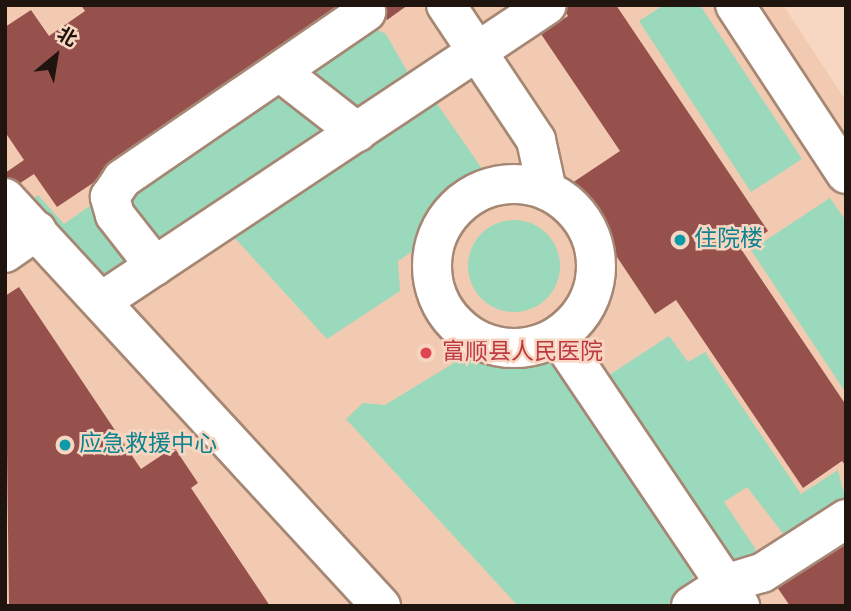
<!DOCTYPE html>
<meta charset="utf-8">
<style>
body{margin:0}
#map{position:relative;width:851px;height:611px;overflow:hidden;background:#f8d7c2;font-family:Spectral,"Noto Sans SC",serif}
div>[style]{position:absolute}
.built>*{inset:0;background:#f1cab1}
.green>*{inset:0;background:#9ad9bb}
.round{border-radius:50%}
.building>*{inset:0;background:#97514d}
.roads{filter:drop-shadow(2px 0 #a58774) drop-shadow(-2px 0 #a58774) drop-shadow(0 2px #a58774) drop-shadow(0 -2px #a58774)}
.minor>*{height:38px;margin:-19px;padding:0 19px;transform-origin:19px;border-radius:19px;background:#fff}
.minor>.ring{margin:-19px;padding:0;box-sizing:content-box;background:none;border:38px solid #fff;border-radius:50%}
.dots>*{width:19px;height:19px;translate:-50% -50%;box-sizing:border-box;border:4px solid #f8d7c2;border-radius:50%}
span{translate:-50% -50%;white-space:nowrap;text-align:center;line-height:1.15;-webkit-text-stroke:5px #f8d7c2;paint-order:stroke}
.culture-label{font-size:23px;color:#0d838f}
.left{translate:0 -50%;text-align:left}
.health-label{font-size:23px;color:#be3a42}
.frame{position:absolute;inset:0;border:7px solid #20150e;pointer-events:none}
.north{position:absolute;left:21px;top:21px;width:70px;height:70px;-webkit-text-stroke:5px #f8d7c2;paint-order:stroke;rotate:30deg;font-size:19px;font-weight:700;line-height:28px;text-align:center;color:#20150e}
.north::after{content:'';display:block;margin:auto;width:24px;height:32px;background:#20150e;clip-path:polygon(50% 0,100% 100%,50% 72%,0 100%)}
</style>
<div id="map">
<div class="built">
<i style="clip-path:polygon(5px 5px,783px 5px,846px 101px,846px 606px,5px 606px)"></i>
</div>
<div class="green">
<i style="clip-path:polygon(664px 5px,700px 5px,802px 159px,751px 192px,639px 21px)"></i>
<i style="clip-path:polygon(371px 27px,386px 34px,411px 78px,360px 109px,311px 80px,310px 67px)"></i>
<i style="clip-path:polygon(272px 95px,326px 129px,162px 244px,125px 205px,128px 189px)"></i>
<i style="clip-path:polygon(433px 98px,483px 170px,448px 195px,419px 247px,398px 261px,400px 291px,327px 339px,232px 235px)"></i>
<i style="clip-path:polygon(38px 195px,64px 224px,91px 205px,125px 251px,126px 267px,107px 279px,97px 277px,24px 205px)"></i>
<i style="clip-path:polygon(830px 198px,846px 221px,846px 393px,751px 250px)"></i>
<i class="round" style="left:468px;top:220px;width:92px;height:92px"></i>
<i style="clip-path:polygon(669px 336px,688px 362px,705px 352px,801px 494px,838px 470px,846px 501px,785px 536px,747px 487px,724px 502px,755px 548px,755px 556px,734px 567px,603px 379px)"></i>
<i style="clip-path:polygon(467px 355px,516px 365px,555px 359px,695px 568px,690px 589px,665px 606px,518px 606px,346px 419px,363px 403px,385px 405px)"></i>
</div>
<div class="building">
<i style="clip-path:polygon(81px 5px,360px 5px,57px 207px,34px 174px,5px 193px,5px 173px,24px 160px,5px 132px,5px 27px,31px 10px,49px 36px,85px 11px)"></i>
<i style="clip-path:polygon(377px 5px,408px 5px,387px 20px)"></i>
<i style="clip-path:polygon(561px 5px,616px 5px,768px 231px,741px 249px,846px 405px,846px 466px,842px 461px,803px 488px,676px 300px,655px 314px,569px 185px,620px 151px,541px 34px,568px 16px)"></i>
<i style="clip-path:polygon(19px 287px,141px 469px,174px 447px,198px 483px,191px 488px,270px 606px,9px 606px,5px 296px)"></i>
<i style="clip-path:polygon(846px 538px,846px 606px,790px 606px,775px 584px)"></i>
</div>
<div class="roads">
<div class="minor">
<i style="left:446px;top:5px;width:162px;rotate:56.3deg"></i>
<i style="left:536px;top:140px;width:52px;rotate:77.8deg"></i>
<i style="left:735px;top:5px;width:202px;rotate:56.7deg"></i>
<i style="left:280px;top:72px;width:98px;rotate:37.9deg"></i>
<i class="ring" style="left:432px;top:184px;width:126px;height:126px"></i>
<i style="left:5px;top:198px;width:555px;rotate:47.34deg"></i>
<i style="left:5px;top:253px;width:39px;rotate:-35deg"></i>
<i style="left:155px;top:266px;width:65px;rotate:-128.1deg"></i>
<i style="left:115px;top:215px;width:19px;rotate:-106deg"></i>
<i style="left:110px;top:197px;width:22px;rotate:-56deg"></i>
<i style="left:122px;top:179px;width:296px;rotate:-34.4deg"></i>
<i style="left:102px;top:301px;width:534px;rotate:-33.63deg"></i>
<i style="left:558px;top:336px;width:326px;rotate:56deg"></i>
<i style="left:691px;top:606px;width:40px;rotate:-32.9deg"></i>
<i style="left:725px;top:584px;width:39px;rotate:-17deg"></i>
<i style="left:762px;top:573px;width:100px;rotate:-32.7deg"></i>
</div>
</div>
<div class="dots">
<i style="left:680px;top:240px;background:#0f9aa8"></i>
<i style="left:426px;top:353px;background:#e0444e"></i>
<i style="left:65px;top:445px;background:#0f9aa8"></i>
</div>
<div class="culture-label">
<span class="left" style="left:694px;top:240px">住院楼</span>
<span class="left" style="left:79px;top:445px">应急救援中心</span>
</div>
<div class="health-label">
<span class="left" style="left:442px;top:353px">富顺县人民医院</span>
</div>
<div class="frame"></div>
<div class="north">北</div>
</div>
